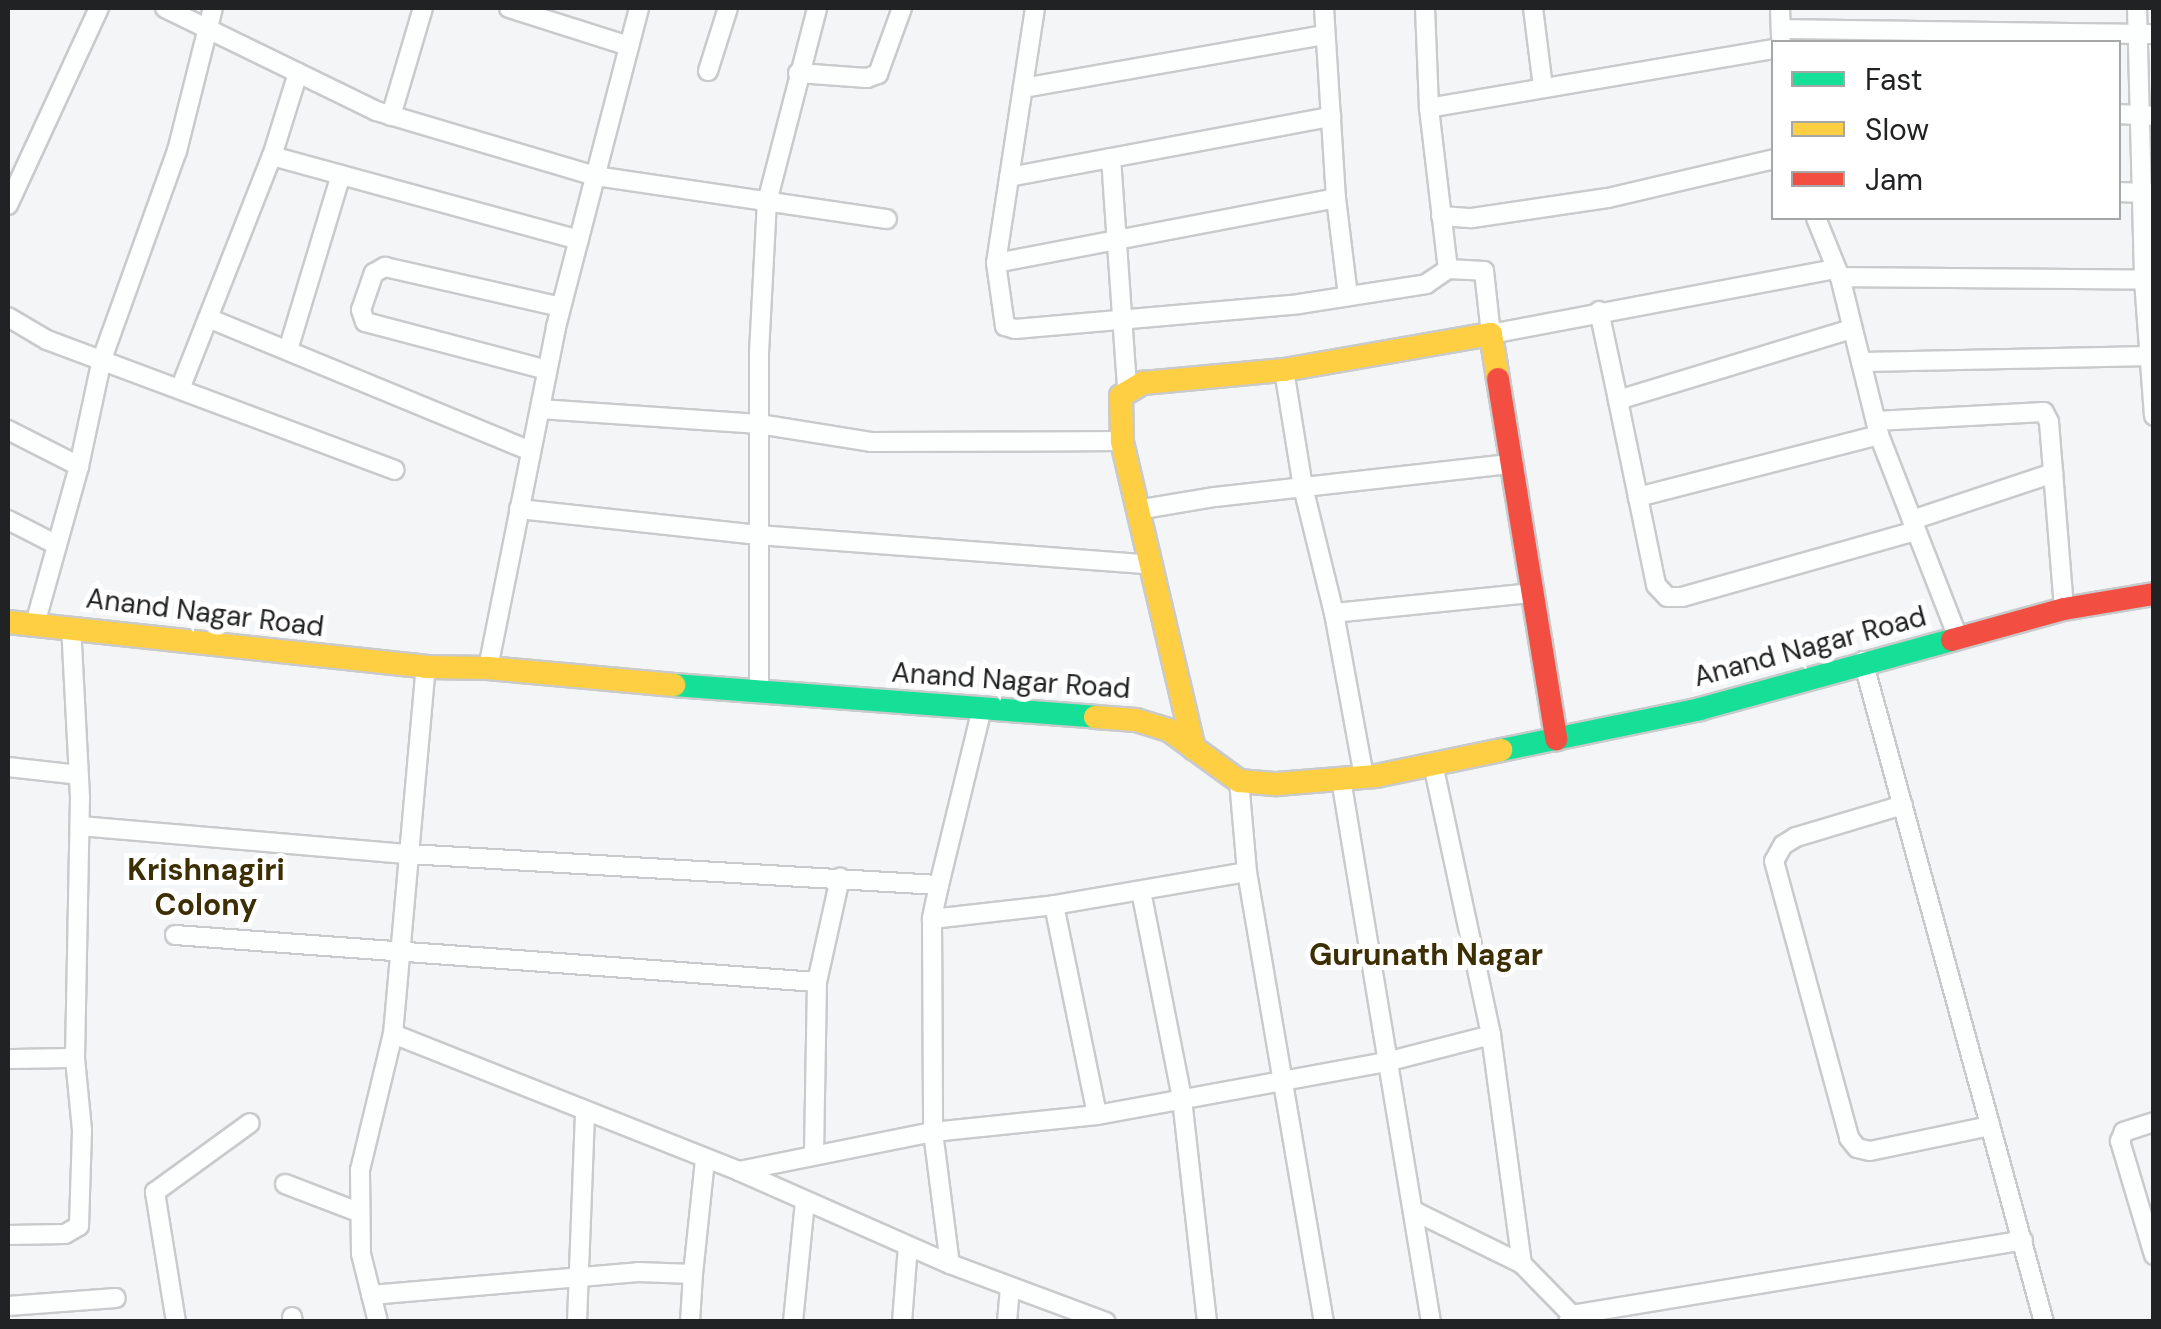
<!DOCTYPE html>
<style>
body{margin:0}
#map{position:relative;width:2161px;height:1329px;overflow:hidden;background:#f3f5f7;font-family:"DM Sans",sans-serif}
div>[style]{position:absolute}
.roads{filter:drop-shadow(2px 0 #c9cacb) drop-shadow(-2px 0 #c9cacb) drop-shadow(0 2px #c9cacb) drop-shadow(0 -2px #c9cacb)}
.street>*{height:18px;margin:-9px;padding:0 9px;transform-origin:9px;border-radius:9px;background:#fdfefe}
.fast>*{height:22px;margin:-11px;padding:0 11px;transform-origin:11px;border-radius:11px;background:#16e098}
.slow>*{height:22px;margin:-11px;padding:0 11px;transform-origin:11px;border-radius:11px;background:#ffcf43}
.jam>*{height:22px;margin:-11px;padding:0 11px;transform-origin:11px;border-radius:11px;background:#f24e42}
span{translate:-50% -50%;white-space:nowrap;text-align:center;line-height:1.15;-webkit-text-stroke:10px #fff;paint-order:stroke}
.street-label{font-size:28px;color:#212223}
.neighbourhood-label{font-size:30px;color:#3d2f04;font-weight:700}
.frame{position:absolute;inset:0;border:10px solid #212223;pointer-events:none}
.legend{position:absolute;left:1771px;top:40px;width:350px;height:180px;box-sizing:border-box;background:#fff;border:2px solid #a6a7a7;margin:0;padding:12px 18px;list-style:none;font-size:30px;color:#212223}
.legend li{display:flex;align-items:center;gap:20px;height:50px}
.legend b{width:50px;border:2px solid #a6a7a7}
</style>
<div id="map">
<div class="roads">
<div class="street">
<i style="left:165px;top:8px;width:235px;rotate:26deg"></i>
<i style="left:376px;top:111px;width:228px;rotate:16.5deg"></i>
<i style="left:595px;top:176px;width:295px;rotate:8.4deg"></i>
<i style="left:509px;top:8px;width:126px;rotate:17.6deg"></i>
<i style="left:1035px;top:8px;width:258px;rotate:98.7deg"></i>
<i style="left:996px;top:263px;width:64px;rotate:81.9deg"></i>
<i style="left:1005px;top:326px;width:10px;rotate:17deg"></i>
<i style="left:1015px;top:329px;width:285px;rotate:-5deg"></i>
<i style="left:1299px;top:304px;width:129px;rotate:-8.9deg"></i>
<i style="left:1426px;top:284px;width:27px;rotate:-34deg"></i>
<i style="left:1324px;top:8px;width:190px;rotate:86.4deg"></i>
<i style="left:1336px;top:198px;width:99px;rotate:83deg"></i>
<i style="left:1425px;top:8px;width:100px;rotate:87.7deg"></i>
<i style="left:1533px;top:8px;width:80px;rotate:82.8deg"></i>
<i style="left:1780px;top:8px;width:29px;rotate:88deg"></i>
<i style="left:2137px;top:8px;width:272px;rotate:88.5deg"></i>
<i style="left:2144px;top:280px;width:136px;rotate:85.8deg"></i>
<i style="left:1782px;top:29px;width:372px;rotate:0.8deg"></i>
<i style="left:1774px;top:49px;width:350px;rotate:170.3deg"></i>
<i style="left:1429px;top:108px;width:162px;rotate:83.3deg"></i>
<i style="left:1448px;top:269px;width:36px;rotate:3deg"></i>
<i style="left:1484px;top:271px;width:63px;rotate:83.7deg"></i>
<i style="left:1491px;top:334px;width:350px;rotate:-10.7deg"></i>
<i style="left:708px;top:71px;width:66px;rotate:-72.4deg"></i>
<i style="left:798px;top:73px;width:69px;rotate:4.1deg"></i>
<i style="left:867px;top:78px;width:12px;rotate:-20deg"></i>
<i style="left:878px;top:74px;width:70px;rotate:-70deg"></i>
<i style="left:1023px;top:88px;width:306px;rotate:-10deg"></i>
<i style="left:2118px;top:114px;width:35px;rotate:3deg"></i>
<i style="left:391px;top:116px;width:113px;rotate:-73.5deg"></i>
<i style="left:272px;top:156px;width:318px;rotate:15.3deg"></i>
<i style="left:1111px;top:158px;width:232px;rotate:86deg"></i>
<i style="left:1009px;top:177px;width:328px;rotate:-10.6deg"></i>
<i style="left:2118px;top:192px;width:35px;rotate:2deg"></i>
<i style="left:8px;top:205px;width:217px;rotate:-65.2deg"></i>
<i style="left:1441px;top:216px;width:31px;rotate:4deg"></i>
<i style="left:1472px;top:218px;width:137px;rotate:-8.4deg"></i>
<i style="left:1608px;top:198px;width:171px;rotate:-13.2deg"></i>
<i style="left:1816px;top:218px;width:64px;rotate:67.9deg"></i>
<i style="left:1840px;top:277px;width:163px;rotate:76.1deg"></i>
<i style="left:1879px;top:435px;width:218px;rotate:68.7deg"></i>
<i style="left:996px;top:263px;width:346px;rotate:-10.8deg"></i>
<i style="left:1840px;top:277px;width:314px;rotate:0.5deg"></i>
<i style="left:1599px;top:311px;width:91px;rotate:77.9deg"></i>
<i style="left:8px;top:317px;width:45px;rotate:30.5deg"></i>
<i style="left:47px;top:340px;width:371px;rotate:20.5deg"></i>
<i style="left:208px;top:318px;width:349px;rotate:22.4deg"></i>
<i style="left:288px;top:350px;width:183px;rotate:-73.2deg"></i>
<i style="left:1861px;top:362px;width:293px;rotate:-1.2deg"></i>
<i style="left:547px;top:370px;width:188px;rotate:-165.2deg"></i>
<i style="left:365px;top:322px;width:13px;rotate:-108deg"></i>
<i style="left:361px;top:310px;width:39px;rotate:-71deg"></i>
<i style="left:374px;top:273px;width:13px;rotate:-29deg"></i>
<i style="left:385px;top:267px;width:180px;rotate:12.8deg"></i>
<i style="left:1284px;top:370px;width:119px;rotate:80.8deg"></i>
<i style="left:1303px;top:487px;width:130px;rotate:76.2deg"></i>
<i style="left:1334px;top:613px;width:167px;rotate:79.6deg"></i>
<i style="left:180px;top:389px;width:251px;rotate:-68.5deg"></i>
<i style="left:272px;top:156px;width:87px;rotate:-72.6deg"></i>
<i style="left:540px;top:409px;width:220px;rotate:3.9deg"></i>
<i style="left:759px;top:424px;width:113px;rotate:9.1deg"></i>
<i style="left:871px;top:442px;width:251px;rotate:-0.2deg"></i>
<i style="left:1876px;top:421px;width:168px;rotate:-3.1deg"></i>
<i style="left:2044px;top:412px;width:11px;rotate:63deg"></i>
<i style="left:2049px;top:422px;width:188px;rotate:85.4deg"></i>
<i style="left:8px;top:430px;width:80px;rotate:26.9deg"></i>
<i style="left:1879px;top:435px;width:249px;rotate:165.6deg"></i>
<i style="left:1638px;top:497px;width:90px;rotate:78.4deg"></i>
<i style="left:1656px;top:585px;width:16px;rotate:47deg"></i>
<i style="left:1667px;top:597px;width:15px"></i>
<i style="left:1682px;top:597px;width:243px;rotate:-15.8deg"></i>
<i style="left:1638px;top:497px;width:99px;rotate:-101.7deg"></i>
<i style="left:1618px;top:400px;width:244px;rotate:-16.9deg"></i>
<i style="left:519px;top:509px;width:239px;rotate:6.2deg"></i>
<i style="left:757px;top:535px;width:396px;rotate:4.3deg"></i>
<i style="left:1137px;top:510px;width:79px;rotate:-9.5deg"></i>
<i style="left:1215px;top:497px;width:296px;rotate:-6.4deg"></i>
<i style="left:8px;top:520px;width:55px;rotate:27deg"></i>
<i style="left:1912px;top:520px;width:149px;rotate:-18.4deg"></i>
<i style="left:1334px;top:613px;width:198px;rotate:-5.8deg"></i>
<i style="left:35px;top:624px;width:164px;rotate:-74.4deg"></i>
<i style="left:79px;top:466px;width:109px;rotate:-77.9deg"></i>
<i style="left:102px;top:359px;width:221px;rotate:-70.2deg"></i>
<i style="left:177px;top:151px;width:147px;rotate:-75.9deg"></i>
<i style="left:1863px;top:661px;width:685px;rotate:74.69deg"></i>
<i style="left:488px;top:668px;width:348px;rotate:-78.7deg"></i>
<i style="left:556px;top:327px;width:330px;rotate:-75.4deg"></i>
<i style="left:759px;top:693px;width:340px;rotate:-90deg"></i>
<i style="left:759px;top:353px;width:151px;rotate:-87deg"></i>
<i style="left:767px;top:202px;width:200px;rotate:-75.5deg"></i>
<i style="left:1433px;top:764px;width:277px;rotate:77.9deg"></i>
<i style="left:1491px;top:1035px;width:231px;rotate:82.3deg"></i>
<i style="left:8px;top:767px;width:71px;rotate:6.4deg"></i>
<i style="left:1341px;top:779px;width:550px;rotate:80.59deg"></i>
<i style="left:1903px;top:805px;width:112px;rotate:163.3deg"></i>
<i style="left:1796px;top:837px;width:15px;rotate:148deg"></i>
<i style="left:1783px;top:845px;width:18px;rotate:119deg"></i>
<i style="left:1774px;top:861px;width:287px;rotate:74.8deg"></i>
<i style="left:1849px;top:1138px;width:13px;rotate:51deg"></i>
<i style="left:1857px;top:1148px;width:13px;rotate:13deg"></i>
<i style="left:1870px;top:1151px;width:123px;rotate:-11.8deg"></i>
<i style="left:80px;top:826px;width:330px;rotate:4.9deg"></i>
<i style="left:409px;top:854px;width:531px;rotate:3.35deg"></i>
<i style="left:939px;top:885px;width:182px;rotate:-76.3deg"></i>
<i style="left:1247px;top:872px;width:457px;rotate:80.3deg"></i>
<i style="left:939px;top:885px;width:35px;rotate:102deg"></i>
<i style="left:932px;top:919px;width:213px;rotate:89.7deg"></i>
<i style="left:933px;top:1132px;width:133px;rotate:82.7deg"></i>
<i style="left:1141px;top:891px;width:212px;rotate:78.8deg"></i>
<i style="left:1182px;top:1099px;width:224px;rotate:83.6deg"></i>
<i style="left:1054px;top:905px;width:214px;rotate:78.4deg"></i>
<i style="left:932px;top:919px;width:123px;rotate:-6.5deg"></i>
<i style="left:1054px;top:905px;width:196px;rotate:-9.7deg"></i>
<i style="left:1247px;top:872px;width:91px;rotate:-95deg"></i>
<i style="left:175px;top:935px;width:644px;rotate:4.19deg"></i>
<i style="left:817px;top:982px;width:107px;rotate:-77.5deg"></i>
<i style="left:393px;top:1034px;width:372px;rotate:21.6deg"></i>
<i style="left:739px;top:1171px;width:231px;rotate:23.8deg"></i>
<i style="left:950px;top:1264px;width:166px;rotate:20.4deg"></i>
<i style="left:8px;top:1059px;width:67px;rotate:-0.9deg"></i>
<i style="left:75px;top:1058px;width:261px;rotate:-88.9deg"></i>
<i style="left:80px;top:797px;width:170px;rotate:-93deg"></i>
<i style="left:2154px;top:1122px;width:32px;rotate:162deg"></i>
<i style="left:2124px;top:1132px;width:10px;rotate:114deg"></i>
<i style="left:2120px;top:1141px;width:119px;rotate:73.4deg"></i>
<i style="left:814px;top:1153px;width:171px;rotate:-89deg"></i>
<i style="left:739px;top:1171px;width:198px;rotate:-11.4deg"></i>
<i style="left:933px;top:1132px;width:165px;rotate:-5.9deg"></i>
<i style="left:1097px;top:1115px;width:298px;rotate:-10.4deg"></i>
<i style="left:1390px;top:1061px;width:104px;rotate:-14.4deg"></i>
<i style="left:285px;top:1184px;width:78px;rotate:21deg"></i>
<i style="left:1414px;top:1211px;width:120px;rotate:26.1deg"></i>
<i style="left:1522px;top:1264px;width:71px;rotate:45.6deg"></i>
<i style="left:8px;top:1235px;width:57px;rotate:-1deg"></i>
<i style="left:65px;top:1234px;width:16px;rotate:-30deg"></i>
<i style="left:79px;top:1226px;width:96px;rotate:-88.2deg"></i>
<i style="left:82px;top:1130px;width:72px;rotate:-95.6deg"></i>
<i style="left:693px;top:1274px;width:116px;rotate:-84deg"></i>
<i style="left:371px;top:1295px;width:268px;rotate:-4.9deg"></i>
<i style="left:638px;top:1272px;width:55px;rotate:2.1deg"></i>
<i style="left:693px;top:1274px;width:48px;rotate:93.6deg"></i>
<i style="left:8px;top:1306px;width:108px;rotate:-4.2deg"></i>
<i style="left:292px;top:1317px;width:5px;rotate:79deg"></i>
<i style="left:176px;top:1322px;width:132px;rotate:-99.2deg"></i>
<i style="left:155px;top:1192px;width:117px;rotate:-36deg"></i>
<i style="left:378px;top:1322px;width:70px;rotate:-104deg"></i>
<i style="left:361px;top:1254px;width:84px;rotate:-90.7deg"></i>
<i style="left:360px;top:1170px;width:140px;rotate:-76.4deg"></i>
<i style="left:393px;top:1034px;width:368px;rotate:-84.9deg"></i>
<i style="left:577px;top:1322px;width:211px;rotate:-87.8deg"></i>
<i style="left:793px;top:1322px;width:122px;rotate:-84.3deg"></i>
<i style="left:902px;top:1322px;width:76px;rotate:-85.5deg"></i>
<i style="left:1007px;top:1322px;width:34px;rotate:-85deg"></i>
<i style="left:1568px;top:1322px;width:8px;rotate:-60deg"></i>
<i style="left:1572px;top:1315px;width:457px;rotate:-9.4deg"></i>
</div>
<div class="fast">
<i style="left:674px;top:685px;width:422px;rotate:4.3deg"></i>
<i style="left:1501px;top:750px;width:203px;rotate:-11.6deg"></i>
<i style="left:1700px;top:709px;width:261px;rotate:-15.3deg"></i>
</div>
<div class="slow">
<i style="left:8px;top:622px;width:420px;rotate:6.1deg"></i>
<i style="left:426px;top:667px;width:62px;rotate:0.9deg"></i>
<i style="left:488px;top:668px;width:187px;rotate:5.2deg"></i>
<i style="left:1095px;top:717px;width:41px;rotate:4.2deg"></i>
<i style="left:1136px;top:720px;width:34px;rotate:17deg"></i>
<i style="left:1169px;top:730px;width:87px;rotate:36.1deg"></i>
<i style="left:1239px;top:781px;width:38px;rotate:5deg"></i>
<i style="left:1277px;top:784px;width:99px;rotate:-4.6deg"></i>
<i style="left:1376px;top:776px;width:128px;rotate:-11.7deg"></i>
<i style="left:1194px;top:749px;width:316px;rotate:-103.2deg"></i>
<i style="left:1122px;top:441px;width:45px;rotate:-91.3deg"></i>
<i style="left:1121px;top:396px;width:26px;rotate:-31deg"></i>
<i style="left:1143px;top:383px;width:142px;rotate:-5.3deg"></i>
<i style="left:1284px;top:370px;width:210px;rotate:-9.9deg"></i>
<i style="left:1491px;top:334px;width:46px;rotate:81.2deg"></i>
</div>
<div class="jam">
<i style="left:1498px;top:379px;width:365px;rotate:80.8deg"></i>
<i style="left:1952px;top:640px;width:116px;rotate:-15.5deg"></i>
<i style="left:2064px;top:609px;width:91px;rotate:-9.5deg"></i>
</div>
</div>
<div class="street-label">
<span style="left:205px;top:613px;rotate:7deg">Anand Nagar Road</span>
<span style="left:1810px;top:647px;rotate:-15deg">Anand Nagar Road</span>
<span style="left:1011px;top:681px;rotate:4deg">Anand Nagar Road</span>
</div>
<div class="neighbourhood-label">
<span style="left:206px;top:887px">Krishnagiri<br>Colony</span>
<span style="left:1426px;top:955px">Gurunath Nagar</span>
</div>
<div class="frame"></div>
<ul class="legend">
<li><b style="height:12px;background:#16e098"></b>Fast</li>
<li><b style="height:12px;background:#ffcf43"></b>Slow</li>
<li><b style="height:12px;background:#f24e42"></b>Jam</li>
</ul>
</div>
